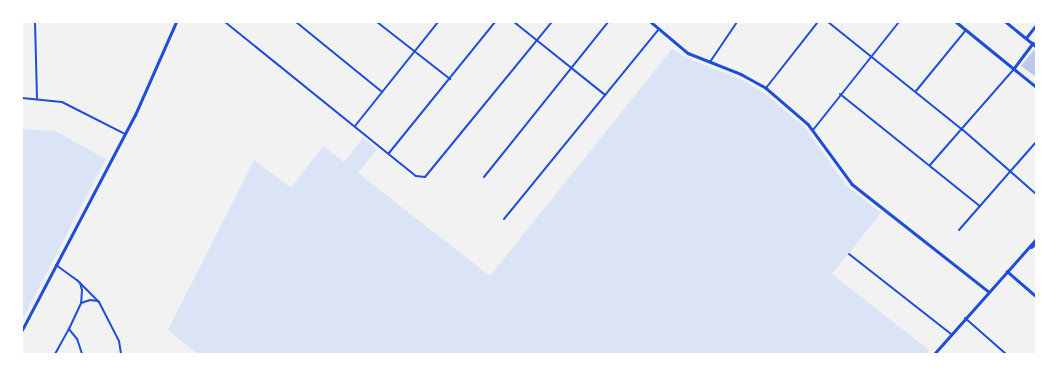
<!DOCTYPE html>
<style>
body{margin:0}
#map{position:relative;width:1058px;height:376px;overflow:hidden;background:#f2f2f2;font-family:Arial,sans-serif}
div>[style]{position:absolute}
.green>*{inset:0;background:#dbe4f7}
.building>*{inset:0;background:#bdc9ec}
.minor>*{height:2px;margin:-1px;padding:0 1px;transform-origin:1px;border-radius:1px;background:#1d4ed8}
.tertiary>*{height:2.5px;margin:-1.25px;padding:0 1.25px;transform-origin:1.25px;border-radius:1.25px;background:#1d4ed8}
.primary>*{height:3px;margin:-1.5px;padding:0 1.5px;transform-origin:1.5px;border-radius:1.5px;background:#1d4ed8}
span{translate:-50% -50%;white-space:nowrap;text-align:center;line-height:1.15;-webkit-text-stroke:3.5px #fff;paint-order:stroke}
.frame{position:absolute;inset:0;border:23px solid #fff;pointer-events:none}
</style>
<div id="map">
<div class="green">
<i style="clip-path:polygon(672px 49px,692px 60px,744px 81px,767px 95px,805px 128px,847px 186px,881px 213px,832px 274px,929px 350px,927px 354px,198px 354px,168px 330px,254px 160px,291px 188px,323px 146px,344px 162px,363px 138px,377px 149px,358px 173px,490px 276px)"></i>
<i style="clip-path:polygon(22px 129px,55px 131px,106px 159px,22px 320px)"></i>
</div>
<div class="building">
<i style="clip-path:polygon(1034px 50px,1036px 52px,1036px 77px,1021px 66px)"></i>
</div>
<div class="minor">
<i style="left:35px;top:22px;width:76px;rotate:88.5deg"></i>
<i style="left:225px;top:22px;width:226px;rotate:38.9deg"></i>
<i style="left:401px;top:164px;width:19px;rotate:39deg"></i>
<i style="left:416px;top:176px;width:9px;rotate:6deg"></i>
<i style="left:425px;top:177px;width:200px;rotate:-50.7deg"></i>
<i style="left:296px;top:22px;width:111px;rotate:39.1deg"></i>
<i style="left:377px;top:22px;width:93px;rotate:38deg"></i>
<i style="left:514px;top:22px;width:117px;rotate:38.7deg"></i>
<i style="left:828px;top:22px;width:173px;rotate:38.7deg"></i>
<i style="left:963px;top:130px;width:97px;rotate:41.2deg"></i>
<i style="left:710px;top:62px;width:48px;rotate:-56deg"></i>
<i style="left:766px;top:88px;width:84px;rotate:-51.8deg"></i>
<i style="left:916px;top:91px;width:79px;rotate:-50.7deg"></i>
<i style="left:840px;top:94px;width:179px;rotate:38.7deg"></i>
<i style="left:22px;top:98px;width:40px;rotate:5.7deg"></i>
<i style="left:62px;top:102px;width:71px;rotate:26.9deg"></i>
<i style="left:355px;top:126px;width:133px;rotate:-51.4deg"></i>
<i style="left:813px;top:130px;width:138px;rotate:-51.5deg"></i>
<i style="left:389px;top:153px;width:169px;rotate:-51deg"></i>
<i style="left:930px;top:165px;width:128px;rotate:-48.8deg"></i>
<i style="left:484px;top:177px;width:198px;rotate:-51.3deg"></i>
<i style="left:504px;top:219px;width:244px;rotate:-50.8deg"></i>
<i style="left:959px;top:230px;width:117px;rotate:-48.8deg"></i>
<i style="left:849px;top:254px;width:130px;rotate:38.1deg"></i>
<i style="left:56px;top:265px;width:26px;rotate:36deg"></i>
<i style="left:77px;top:280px;width:31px;rotate:45deg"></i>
<i style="left:99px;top:302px;width:44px;rotate:62.9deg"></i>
<i style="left:119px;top:341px;width:13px;rotate:81deg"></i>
<i style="left:80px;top:283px;width:7px;rotate:74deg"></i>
<i style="left:82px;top:290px;width:13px;rotate:94deg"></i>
<i style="left:965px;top:318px;width:55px;rotate:41.3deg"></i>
<i style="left:55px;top:354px;width:29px;rotate:-61deg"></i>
<i style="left:82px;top:354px;width:16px;rotate:-108deg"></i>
<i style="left:77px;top:339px;width:13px;rotate:-129deg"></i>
<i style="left:69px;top:329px;width:29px;rotate:-65deg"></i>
<i style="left:81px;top:303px;width:9px;rotate:-18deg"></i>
<i style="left:90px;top:300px;width:8px;rotate:7deg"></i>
</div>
<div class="tertiary">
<i style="left:651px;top:22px;width:48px;rotate:40deg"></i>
<i style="left:688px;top:53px;width:57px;rotate:21.6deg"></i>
<i style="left:741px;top:74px;width:29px;rotate:29deg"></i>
<i style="left:766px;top:88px;width:55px;rotate:40.6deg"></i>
<i style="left:808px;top:124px;width:74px;rotate:53.7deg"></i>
<i style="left:852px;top:184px;width:174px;rotate:38.2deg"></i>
<i style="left:1006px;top:22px;width:38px;rotate:39deg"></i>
<i style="left:1026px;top:38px;width:16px;rotate:-52deg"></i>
<i style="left:1014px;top:68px;width:31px;rotate:-53deg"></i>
<i style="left:1007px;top:271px;width:38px;rotate:41deg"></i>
<i style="left:22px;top:330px;width:243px;rotate:-62.3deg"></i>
<i style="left:135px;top:115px;width:102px;rotate:-66.2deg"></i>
</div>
<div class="primary">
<i style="left:956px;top:22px;width:103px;rotate:39.1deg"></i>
<i style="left:1031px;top:247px;width:6px;rotate:-39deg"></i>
<i style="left:934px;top:354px;width:154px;rotate:-48.4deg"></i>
</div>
<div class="frame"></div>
</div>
